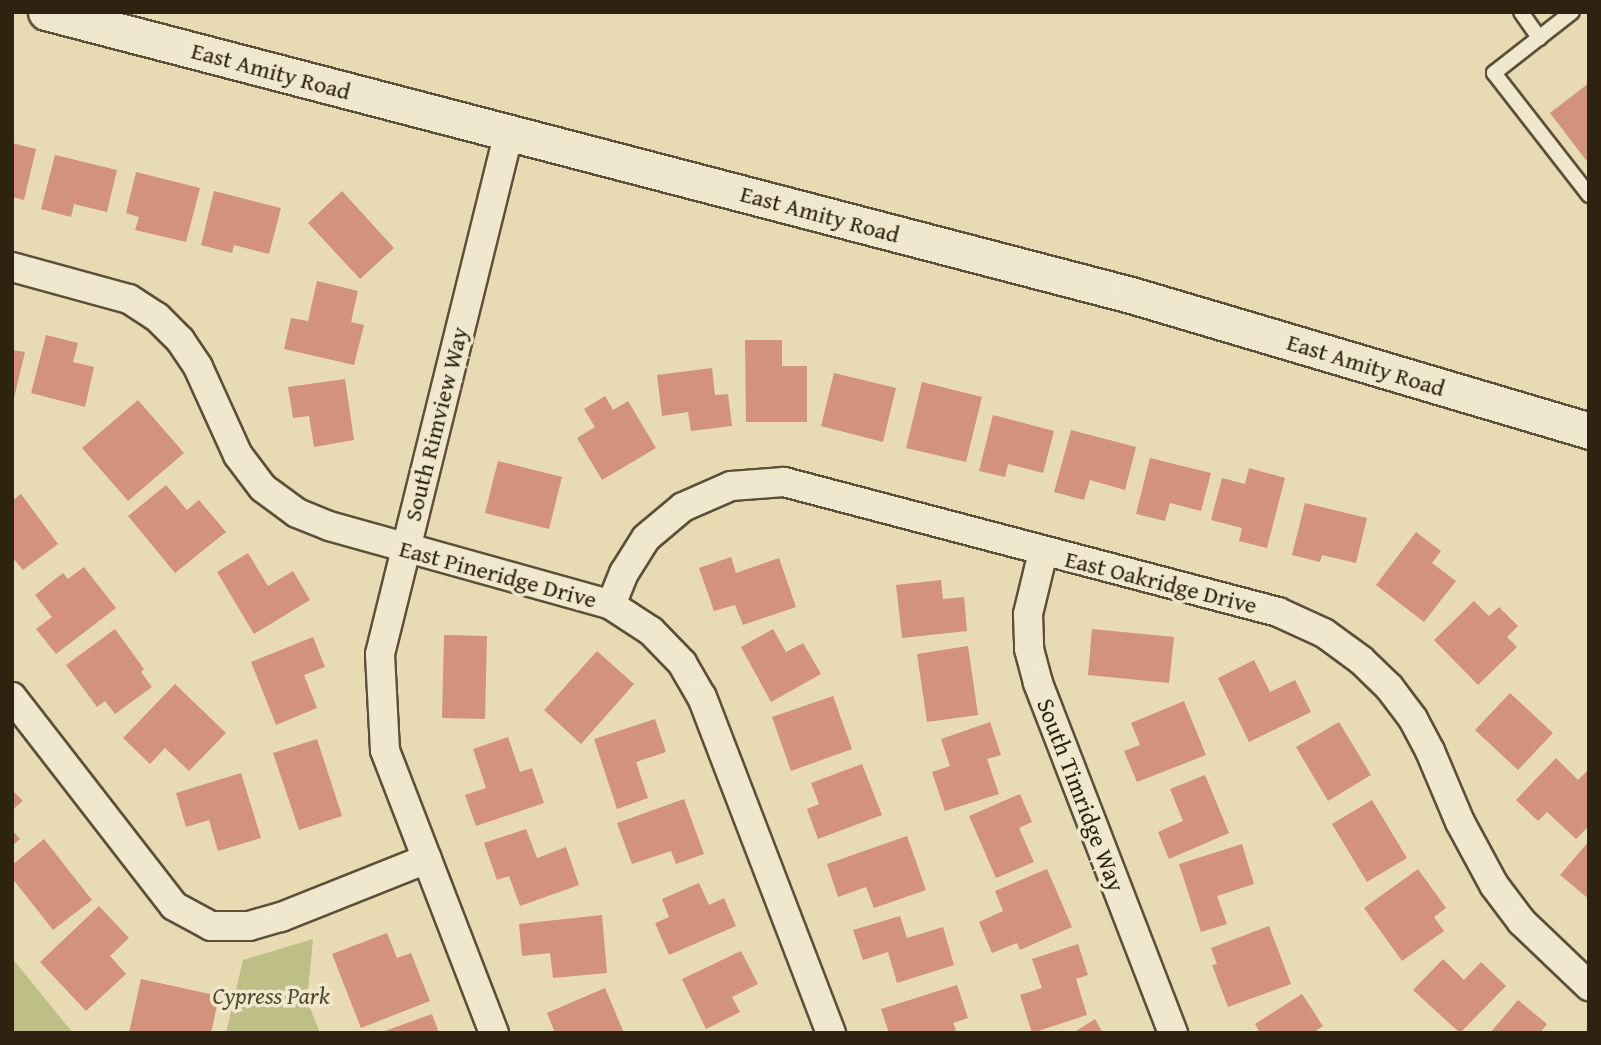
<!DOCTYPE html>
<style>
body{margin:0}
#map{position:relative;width:1601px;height:1045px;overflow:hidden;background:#e8dbb3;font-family:"Gentium Book Plus",serif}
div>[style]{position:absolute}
.green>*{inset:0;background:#bebe87}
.building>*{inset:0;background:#d2927b}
.roads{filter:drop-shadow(2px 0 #5c503a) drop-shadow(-2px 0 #5c503a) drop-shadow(0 2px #5c503a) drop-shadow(0 -2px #5c503a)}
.service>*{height:14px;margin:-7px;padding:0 7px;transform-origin:7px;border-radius:7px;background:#f0e8ce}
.minor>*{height:28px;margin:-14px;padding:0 14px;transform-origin:14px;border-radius:14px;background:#f0e8ce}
.tertiary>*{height:35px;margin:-17.5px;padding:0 17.5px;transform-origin:17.5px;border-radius:17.5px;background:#f0e8ce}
span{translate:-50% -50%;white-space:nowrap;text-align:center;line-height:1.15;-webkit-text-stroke:7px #f0e8ce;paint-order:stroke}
.street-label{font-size:24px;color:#2e2211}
.park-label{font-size:24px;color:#52492e;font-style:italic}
.frame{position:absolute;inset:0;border:14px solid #2e2211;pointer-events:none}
</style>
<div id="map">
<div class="green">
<i style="clip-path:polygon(313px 939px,307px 1000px,320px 1033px,226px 1033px,243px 960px)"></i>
<i style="clip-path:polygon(12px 958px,73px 1033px,12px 1033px)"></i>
</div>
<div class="building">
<i style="clip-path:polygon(1589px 83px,1589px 164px,1550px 113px)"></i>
<i style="clip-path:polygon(12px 143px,36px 149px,24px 200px,12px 197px)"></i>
<i style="clip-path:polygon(55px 155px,117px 170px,107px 212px,74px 204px,71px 217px,41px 209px)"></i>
<i style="clip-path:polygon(136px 172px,200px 188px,186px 242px,135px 230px,139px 217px,126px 213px)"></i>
<i style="clip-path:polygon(214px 191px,281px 208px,269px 254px,234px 245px,232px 253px,201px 245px)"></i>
<i style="clip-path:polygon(342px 191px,394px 248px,360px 279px,308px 223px)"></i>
<i style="clip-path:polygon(317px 281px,358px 291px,351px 322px,364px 325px,354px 365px,284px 349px,291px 318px,308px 321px)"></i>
<i style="clip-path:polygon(46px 335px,78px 343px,73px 362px,94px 367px,85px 407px,31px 393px)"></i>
<i style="clip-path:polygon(745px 340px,782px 340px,782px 366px,807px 366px,807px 422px,746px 422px)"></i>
<i style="clip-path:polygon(12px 350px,25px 352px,13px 402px,12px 402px)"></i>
<i style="clip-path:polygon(712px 368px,715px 395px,728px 394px,732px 426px,691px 431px,688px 412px,662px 416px,657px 375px)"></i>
<i style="clip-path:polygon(834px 373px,896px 388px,883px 442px,821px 426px)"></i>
<i style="clip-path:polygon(345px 379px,354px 440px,314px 447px,309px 416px,293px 418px,288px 387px)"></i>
<i style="clip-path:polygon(922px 382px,982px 397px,966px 462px,906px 448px)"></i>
<i style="clip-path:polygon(605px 396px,613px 410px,628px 401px,656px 448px,602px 480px,577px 438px,595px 427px,584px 409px)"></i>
<i style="clip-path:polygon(138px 400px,184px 453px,128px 501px,82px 448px)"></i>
<i style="clip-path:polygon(993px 415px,1054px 431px,1043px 473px,1008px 464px,1005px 477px,979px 471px)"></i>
<i style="clip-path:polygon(1071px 430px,1136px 447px,1125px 490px,1090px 480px,1084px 500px,1054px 492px)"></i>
<i style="clip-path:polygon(1150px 458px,1211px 473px,1201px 511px,1170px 503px,1165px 521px,1136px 514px)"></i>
<i style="clip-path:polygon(498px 461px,562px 477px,549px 529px,485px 513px)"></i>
<i style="clip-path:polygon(1249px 468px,1285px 478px,1267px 548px,1239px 541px,1242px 528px,1211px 520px,1222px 478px,1245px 484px)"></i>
<i style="clip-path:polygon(166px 485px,187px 510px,199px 500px,226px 532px,175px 573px,128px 516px)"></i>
<i style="clip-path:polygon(21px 494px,58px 544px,23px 570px,12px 557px,12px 501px)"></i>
<i style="clip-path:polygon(1305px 503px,1367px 518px,1356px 563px,1322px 555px,1320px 562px,1292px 555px)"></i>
<i style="clip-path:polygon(1416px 532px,1441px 551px,1432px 563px,1456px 581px,1424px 622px,1376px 585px)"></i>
<i style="clip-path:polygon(248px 553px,268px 586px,293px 571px,310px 600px,254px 634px,217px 572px)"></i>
<i style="clip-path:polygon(731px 557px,736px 573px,779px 558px,796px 607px,743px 625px,735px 605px,714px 611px,699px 568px)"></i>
<i style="clip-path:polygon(84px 567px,116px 608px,56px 654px,36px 629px,52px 617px,35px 595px,63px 573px,68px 579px)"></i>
<i style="clip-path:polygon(941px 580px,943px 599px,964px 597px,967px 631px,902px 638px,896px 585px)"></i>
<i style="clip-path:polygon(1474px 601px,1489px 616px,1499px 607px,1518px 626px,1507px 637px,1517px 647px,1478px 685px,1434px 640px)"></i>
<i style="clip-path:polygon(115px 629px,144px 669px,141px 672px,152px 687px,115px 714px,105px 701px,97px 707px,66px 665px)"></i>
<i style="clip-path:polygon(773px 629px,786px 652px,803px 643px,821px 674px,771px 702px,741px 647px)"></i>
<i style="clip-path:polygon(1092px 629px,1174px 637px,1169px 683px,1088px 675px)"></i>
<i style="clip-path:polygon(444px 635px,487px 636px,485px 719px,442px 718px)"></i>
<i style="clip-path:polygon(313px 637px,325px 667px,304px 675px,317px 708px,276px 725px,251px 662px)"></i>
<i style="clip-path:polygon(968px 646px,978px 715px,927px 722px,917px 654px)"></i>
<i style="clip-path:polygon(597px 651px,634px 684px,581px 744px,544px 710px)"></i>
<i style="clip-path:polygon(1254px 660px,1270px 692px,1295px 680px,1311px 712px,1249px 742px,1218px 678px)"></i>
<i style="clip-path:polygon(175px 684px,226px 733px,189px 771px,165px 748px,150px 764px,123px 738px)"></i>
<i style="clip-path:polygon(1510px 693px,1553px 733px,1518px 770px,1475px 730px)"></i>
<i style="clip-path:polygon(833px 696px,852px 749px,791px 771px,772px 717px)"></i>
<i style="clip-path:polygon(1184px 701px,1206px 755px,1137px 782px,1124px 751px,1140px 745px,1131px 723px)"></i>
<i style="clip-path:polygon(655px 719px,666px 752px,636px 762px,648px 798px,617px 809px,594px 739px)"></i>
<i style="clip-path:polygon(990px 722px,1001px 755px,987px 759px,999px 794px,945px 811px,932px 772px,950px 766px,941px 739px)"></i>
<i style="clip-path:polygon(1339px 722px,1371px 775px,1328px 801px,1296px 747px)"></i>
<i style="clip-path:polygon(508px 737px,520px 772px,532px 768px,544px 803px,476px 826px,465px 795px,486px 788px,473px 749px)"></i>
<i style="clip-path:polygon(317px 739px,342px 816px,299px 830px,273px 753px)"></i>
<i style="clip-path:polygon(1556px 758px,1578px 780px,1589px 769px,1589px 826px,1576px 839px,1547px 812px,1538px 821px,1516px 800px)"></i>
<i style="clip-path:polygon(862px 764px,882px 815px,818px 839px,807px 809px,819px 804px,811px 783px)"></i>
<i style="clip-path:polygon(241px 773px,261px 838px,218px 851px,209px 820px,186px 827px,176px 793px)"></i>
<i style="clip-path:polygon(1205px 775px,1229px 833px,1169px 859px,1158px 832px,1183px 821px,1170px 789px)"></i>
<i style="clip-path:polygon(12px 790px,23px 801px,12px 810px)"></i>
<i style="clip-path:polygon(1020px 794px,1032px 822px,1019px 828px,1034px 862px,996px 878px,969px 816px)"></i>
<i style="clip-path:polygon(684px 799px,704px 854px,676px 864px,671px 851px,632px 864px,617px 823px)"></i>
<i style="clip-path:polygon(1372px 800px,1407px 858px,1367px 882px,1332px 824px)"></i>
<i style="clip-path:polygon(526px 829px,537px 858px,566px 847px,579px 885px,520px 906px,509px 876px,497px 880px,484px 843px)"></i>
<i style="clip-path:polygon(12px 830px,20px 839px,12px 846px)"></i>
<i style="clip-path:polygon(907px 836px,926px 890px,874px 908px,866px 887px,838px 897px,827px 864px)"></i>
<i style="clip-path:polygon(44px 839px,92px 900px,53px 930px,12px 878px,12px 865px)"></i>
<i style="clip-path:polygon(1589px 841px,1589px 899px,1560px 875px)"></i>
<i style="clip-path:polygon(1242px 844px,1254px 884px,1217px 896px,1227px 924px,1201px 932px,1179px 864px)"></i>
<i style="clip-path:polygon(1047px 869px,1072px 927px,1020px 950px,1017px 943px,992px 953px,979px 922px,1003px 911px,995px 891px)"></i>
<i style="clip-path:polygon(1418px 869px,1446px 908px,1434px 917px,1444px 931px,1402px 961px,1364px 908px)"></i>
<i style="clip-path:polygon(699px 883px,709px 905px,724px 898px,736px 926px,669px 955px,655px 923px,669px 917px,662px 899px)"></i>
<i style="clip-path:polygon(99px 906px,129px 938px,110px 956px,126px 974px,86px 1011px,40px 962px)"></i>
<i style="clip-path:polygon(602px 915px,607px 973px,553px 978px,550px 953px,522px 956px,519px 924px)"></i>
<i style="clip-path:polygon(900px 916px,907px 938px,943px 927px,954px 965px,897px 983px,888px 952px,863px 960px,853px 930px)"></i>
<i style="clip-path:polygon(1269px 926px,1291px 984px,1228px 1007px,1212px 965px,1217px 964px,1211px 948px)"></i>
<i style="clip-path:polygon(387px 933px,397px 958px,411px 953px,430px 1001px,361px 1028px,332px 954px)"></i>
<i style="clip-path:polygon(1078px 944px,1088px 975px,1076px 979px,1087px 1015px,1032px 1033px,1020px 995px,1042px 988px,1032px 959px)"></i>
<i style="clip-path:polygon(741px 951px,758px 984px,732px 997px,740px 1012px,706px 1029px,682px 979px)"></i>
<i style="clip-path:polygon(1443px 959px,1464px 980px,1481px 962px,1506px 986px,1460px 1033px,1413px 990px)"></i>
<i style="clip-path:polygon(141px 979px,219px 996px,211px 1033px,129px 1033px)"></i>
<i style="clip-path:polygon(957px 985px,968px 1018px,953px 1023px,957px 1033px,889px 1033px,881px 1009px)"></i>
<i style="clip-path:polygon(605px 988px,624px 1033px,555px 1033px,547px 1013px)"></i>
<i style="clip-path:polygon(1302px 994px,1323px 1026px,1313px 1033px,1260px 1033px,1255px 1024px)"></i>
<i style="clip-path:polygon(1518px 1000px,1547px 1024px,1540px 1033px,1490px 1033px)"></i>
<i style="clip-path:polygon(432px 1014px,439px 1033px,382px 1033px,382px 1032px)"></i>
<i style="clip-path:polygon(1095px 1019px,1103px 1033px,1073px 1033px)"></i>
</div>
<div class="roads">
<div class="service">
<i style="left:1521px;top:12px;width:32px;rotate:55deg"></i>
<i style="left:1572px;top:12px;width:99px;rotate:142deg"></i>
<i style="left:1494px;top:73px;width:155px;rotate:52.1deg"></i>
</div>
<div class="minor">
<i style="left:12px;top:267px;width:121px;rotate:15.3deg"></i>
<i style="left:129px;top:299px;width:33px;rotate:33deg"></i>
<i style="left:157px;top:317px;width:33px;rotate:45deg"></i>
<i style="left:180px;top:340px;width:32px;rotate:56deg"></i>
<i style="left:198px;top:367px;width:97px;rotate:65.6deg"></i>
<i style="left:238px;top:455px;width:41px;rotate:52.9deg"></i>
<i style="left:263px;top:488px;width:42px;rotate:36.3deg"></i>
<i style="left:297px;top:513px;width:35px;rotate:22deg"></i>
<i style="left:329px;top:526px;width:293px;rotate:15.6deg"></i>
<i style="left:611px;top:605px;width:48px;rotate:33deg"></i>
<i style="left:651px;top:631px;width:45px;rotate:45.9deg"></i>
<i style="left:682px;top:663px;width:39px;rotate:60deg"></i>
<i style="left:702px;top:697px;width:360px;rotate:69deg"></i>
<i style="left:1043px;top:552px;width:64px;rotate:103.6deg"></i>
<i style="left:1028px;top:614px;width:35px;rotate:88deg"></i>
<i style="left:1029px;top:649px;width:35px;rotate:75deg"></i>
<i style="left:1038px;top:683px;width:375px;rotate:68.9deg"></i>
<i style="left:611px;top:605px;width:35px;rotate:-68deg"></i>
<i style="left:624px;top:573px;width:41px;rotate:-57.8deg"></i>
<i style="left:646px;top:538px;width:48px;rotate:-40deg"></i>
<i style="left:683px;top:507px;width:52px;rotate:-23.6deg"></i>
<i style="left:731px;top:486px;width:53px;rotate:-4.3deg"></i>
<i style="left:784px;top:482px;width:511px;rotate:14.74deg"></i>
<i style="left:1278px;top:612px;width:51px;rotate:24.5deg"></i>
<i style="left:1324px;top:633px;width:46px;rotate:36.1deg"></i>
<i style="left:1361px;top:660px;width:39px;rotate:44deg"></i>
<i style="left:1389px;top:687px;width:40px;rotate:53deg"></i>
<i style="left:1413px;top:719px;width:36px;rotate:62deg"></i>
<i style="left:1430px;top:751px;width:77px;rotate:67.1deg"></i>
<i style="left:1460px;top:822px;width:72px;rotate:61.6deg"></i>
<i style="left:1494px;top:885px;width:46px;rotate:52.9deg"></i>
<i style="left:1522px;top:922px;width:93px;rotate:43.7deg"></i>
<i style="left:12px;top:697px;width:264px;rotate:52.2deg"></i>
<i style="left:174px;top:906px;width:42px;rotate:28.4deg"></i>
<i style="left:211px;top:926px;width:38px"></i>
<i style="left:249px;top:926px;width:33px;rotate:-16deg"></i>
<i style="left:281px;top:917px;width:157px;rotate:-21.7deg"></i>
<i style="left:494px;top:1033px;width:303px;rotate:-111.1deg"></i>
<i style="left:385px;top:750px;width:96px;rotate:-93deg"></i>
<i style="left:380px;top:654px;width:538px;rotate:-76.12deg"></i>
</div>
<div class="tertiary">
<i style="left:46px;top:12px;width:1121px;rotate:14.62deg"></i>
<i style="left:1131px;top:295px;width:478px;rotate:16.5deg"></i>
</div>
</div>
<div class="street-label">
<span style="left:271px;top:71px;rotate:15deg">East Amity Road</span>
<span style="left:820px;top:214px;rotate:15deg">East Amity Road</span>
<span style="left:1366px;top:365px;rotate:17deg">East Amity Road</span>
<span style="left:436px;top:424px;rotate:-76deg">South Rimview Way</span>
<span style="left:498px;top:574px;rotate:15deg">East Pineridge Drive</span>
<span style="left:1161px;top:582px;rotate:14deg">East Oakridge Drive</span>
<span style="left:1081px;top:795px;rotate:69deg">South Timridge Way</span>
</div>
<div class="park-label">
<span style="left:271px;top:996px">Cypress Park</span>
</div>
<div class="frame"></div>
</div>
